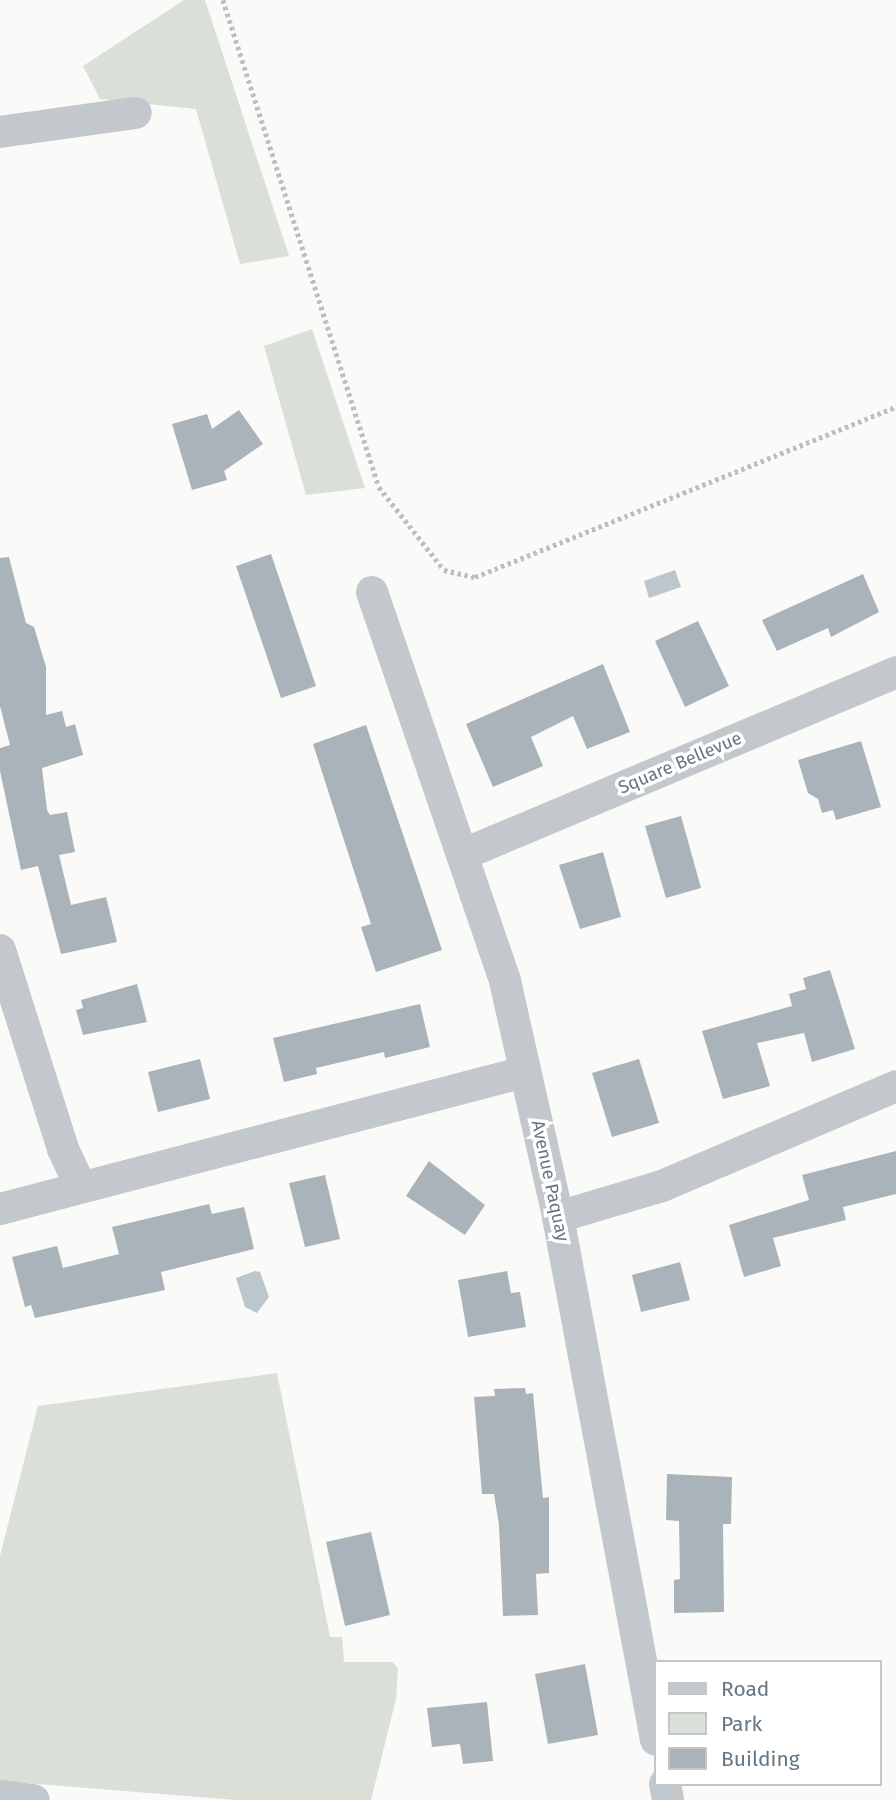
<!DOCTYPE html>
<style>
body{margin:0}
#map{position:relative;width:896px;height:1800px;overflow:hidden;background:#fafaf8;font-family:"Fira Sans",sans-serif}
div>[style]{position:absolute}
.green>*{inset:0;background:#dadfd7}
.water>*{inset:0;background:#bbc7cb}
.building>*{inset:0;background:#aab3b9}
.path>*{height:4.5px;margin-top:-2.25px;transform-origin:0;background:repeating-linear-gradient(90deg,#bbbfc2 0 3.5px,transparent 0 7px)}
.street>*{height:32px;margin:-16px;padding:0 16px;transform-origin:16px;border-radius:16px;background:#c3c8cc}
span{translate:-50% -50%;white-space:nowrap;text-align:center;line-height:1.15;-webkit-text-stroke:7px #fff;paint-order:stroke}
.street-label{font-size:18px;color:#657683}
.legend{position:absolute;left:654px;top:1660px;width:228px;height:126px;box-sizing:border-box;background:#fff;border:2px solid #c1c8cd;margin:0;padding:9px 12px;list-style:none;font-size:21px;color:#657683}
.legend li{display:flex;align-items:center;gap:14px;height:35px}
.legend b{width:35px;border:2px solid #c1c8cd}
</style>
<div id="map">
<div class="green">
<i style="clip-path:polygon(184px 0,205px 0,289px 256px,240px 264px,196px 109px,100px 99px,83px 66px)"></i>
<i style="clip-path:polygon(312px 329px,365px 488px,306px 495px,264px 346px)"></i>
<i style="clip-path:polygon(277px 1373px,330px 1637px,342px 1637px,344px 1662px,393px 1662px,398px 1669px,396px 1699px,371px 1800px,236px 1800px,0 1781px,0 1556px,38px 1406px)"></i>
</div>
<div class="water">
<i style="clip-path:polygon(675px 570px,681px 587px,649px 598px,644px 581px)"></i>
<i style="clip-path:polygon(255px 1271px,260px 1272px,269px 1297px,257px 1313px,245px 1307px,236px 1278px)"></i>
</div>
<div class="building">
<i style="clip-path:polygon(239px 410px,263px 444px,224px 471px,227px 480px,192px 490px,172px 424px,207px 414px,212px 429px)"></i>
<i style="clip-path:polygon(271px 554px,316px 686px,281px 698px,236px 566px)"></i>
<i style="clip-path:polygon(9px 557px,26px 623px,34px 627px,46px 667px,46px 715px,62px 711px,66px 727px,75px 724px,83px 755px,42px 768px,47px 810px,50px 815px,67px 812px,75px 852px,59px 855px,71px 905px,106px 897px,117px 942px,61px 954px,38px 866px,21px 870px,0 771px,0 748px,10px 745px,0 706px,0 558px)"></i>
<i style="clip-path:polygon(863px 574px,879px 612px,831px 637px,828px 628px,777px 651px,762px 620px)"></i>
<i style="clip-path:polygon(698px 621px,729px 686px,685px 707px,655px 641px)"></i>
<i style="clip-path:polygon(603px 664px,630px 732px,587px 749px,573px 716px,531px 737px,543px 766px,493px 787px,466px 724px)"></i>
<i style="clip-path:polygon(366px 725px,442px 950px,376px 972px,361px 927px,371px 924px,313px 744px)"></i>
<i style="clip-path:polygon(861px 741px,881px 807px,836px 820px,833px 810px,822px 813px,818px 799px,808px 793px,798px 760px)"></i>
<i style="clip-path:polygon(681px 816px,701px 888px,666px 898px,645px 826px)"></i>
<i style="clip-path:polygon(603px 852px,621px 917px,580px 929px,559px 865px)"></i>
<i style="clip-path:polygon(830px 970px,855px 1049px,812px 1062px,804px 1033px,757px 1043px,770px 1086px,723px 1099px,702px 1031px,792px 1006px,789px 994px,806px 989px,803px 978px)"></i>
<i style="clip-path:polygon(137px 984px,147px 1022px,83px 1035px,76px 1010px,83px 1008px,81px 1000px)"></i>
<i style="clip-path:polygon(420px 1004px,430px 1047px,385px 1058px,384px 1052px,316px 1068px,317px 1074px,284px 1082px,273px 1038px)"></i>
<i style="clip-path:polygon(200px 1059px,210px 1099px,158px 1112px,148px 1072px)"></i>
<i style="clip-path:polygon(639px 1059px,659px 1123px,612px 1137px,592px 1073px)"></i>
<i style="clip-path:polygon(896px 1151px,896px 1194px,843px 1207px,846px 1220px,773px 1238px,781px 1266px,744px 1277px,729px 1225px,809px 1200px,802px 1175px)"></i>
<i style="clip-path:polygon(429px 1161px,485px 1205px,465px 1235px,406px 1196px)"></i>
<i style="clip-path:polygon(325px 1175px,340px 1239px,305px 1247px,289px 1183px)"></i>
<i style="clip-path:polygon(209px 1204px,212px 1214px,244px 1207px,254px 1249px,161px 1272px,165px 1290px,35px 1318px,31px 1305px,25px 1307px,12px 1257px,57px 1246px,63px 1268px,119px 1254px,112px 1227px)"></i>
<i style="clip-path:polygon(680px 1262px,690px 1300px,641px 1312px,632px 1275px)"></i>
<i style="clip-path:polygon(507px 1271px,511px 1293px,520px 1292px,526px 1327px,468px 1337px,458px 1280px)"></i>
<i style="clip-path:polygon(525px 1388px,526px 1394px,533px 1393px,543px 1498px,549px 1497px,549px 1573px,536px 1574px,538px 1615px,503px 1616px,499px 1525px,494px 1494px,482px 1494px,474px 1397px,495px 1396px,494px 1389px)"></i>
<i style="clip-path:polygon(667px 1474px,732px 1477px,731px 1524px,723px 1524px,724px 1612px,674px 1613px,674px 1580px,680px 1579px,679px 1521px,666px 1520px)"></i>
<i style="clip-path:polygon(371px 1532px,390px 1615px,345px 1626px,326px 1542px)"></i>
<i style="clip-path:polygon(585px 1664px,598px 1735px,548px 1744px,535px 1674px)"></i>
<i style="clip-path:polygon(487px 1702px,493px 1761px,463px 1764px,460px 1744px,432px 1747px,427px 1708px)"></i>
</div>
<div class="path">
<i style="left:223px;top:0;width:511px;rotate:72.24deg"></i>
<i style="left:379px;top:487px;width:105px;rotate:51.9deg"></i>
<i style="left:444px;top:570px;width:32px;rotate:13deg"></i>
<i style="left:475px;top:577px;width:454px;rotate:-22deg"></i>
</div>
<div class="street">
<i style="left:0;top:132px;width:137px;rotate:-8deg"></i>
<i style="left:372px;top:592px;width:411px;rotate:71.1deg"></i>
<i style="left:505px;top:981px;width:242px;rotate:77.3deg"></i>
<i style="left:558px;top:1217px;width:532px;rotate:79.39deg"></i>
<i style="left:464px;top:854px;width:469px;rotate:-22.8deg"></i>
<i style="left:0;top:950px;width:209px;rotate:72.4deg"></i>
<i style="left:63px;top:1149px;width:40px;rotate:65deg"></i>
<i style="left:0;top:1209px;width:542px;rotate:-14.65deg"></i>
<i style="left:558px;top:1217px;width:109px;rotate:-16.6deg"></i>
<i style="left:662px;top:1186px;width:254px;rotate:-23.1deg"></i>
<i style="left:665px;top:1784px;width:16px;rotate:79deg"></i>
<i style="left:0;top:1796px;width:34px;rotate:7deg"></i>
</div>
<div class="street-label">
<span style="left:680px;top:763px;rotate:-23deg">Square Bellevue</span>
<span style="left:550px;top:1181px;rotate:78deg">Avenue Paquay</span>
</div>
<ul class="legend">
<li><b style="height:9px;background:#c3c8cc"></b>Road</li>
<li><b style="height:19px;background:#dadfd7"></b>Park</li>
<li><b style="height:19px;background:#aab3b9"></b>Building</li>
</ul>
</div>
